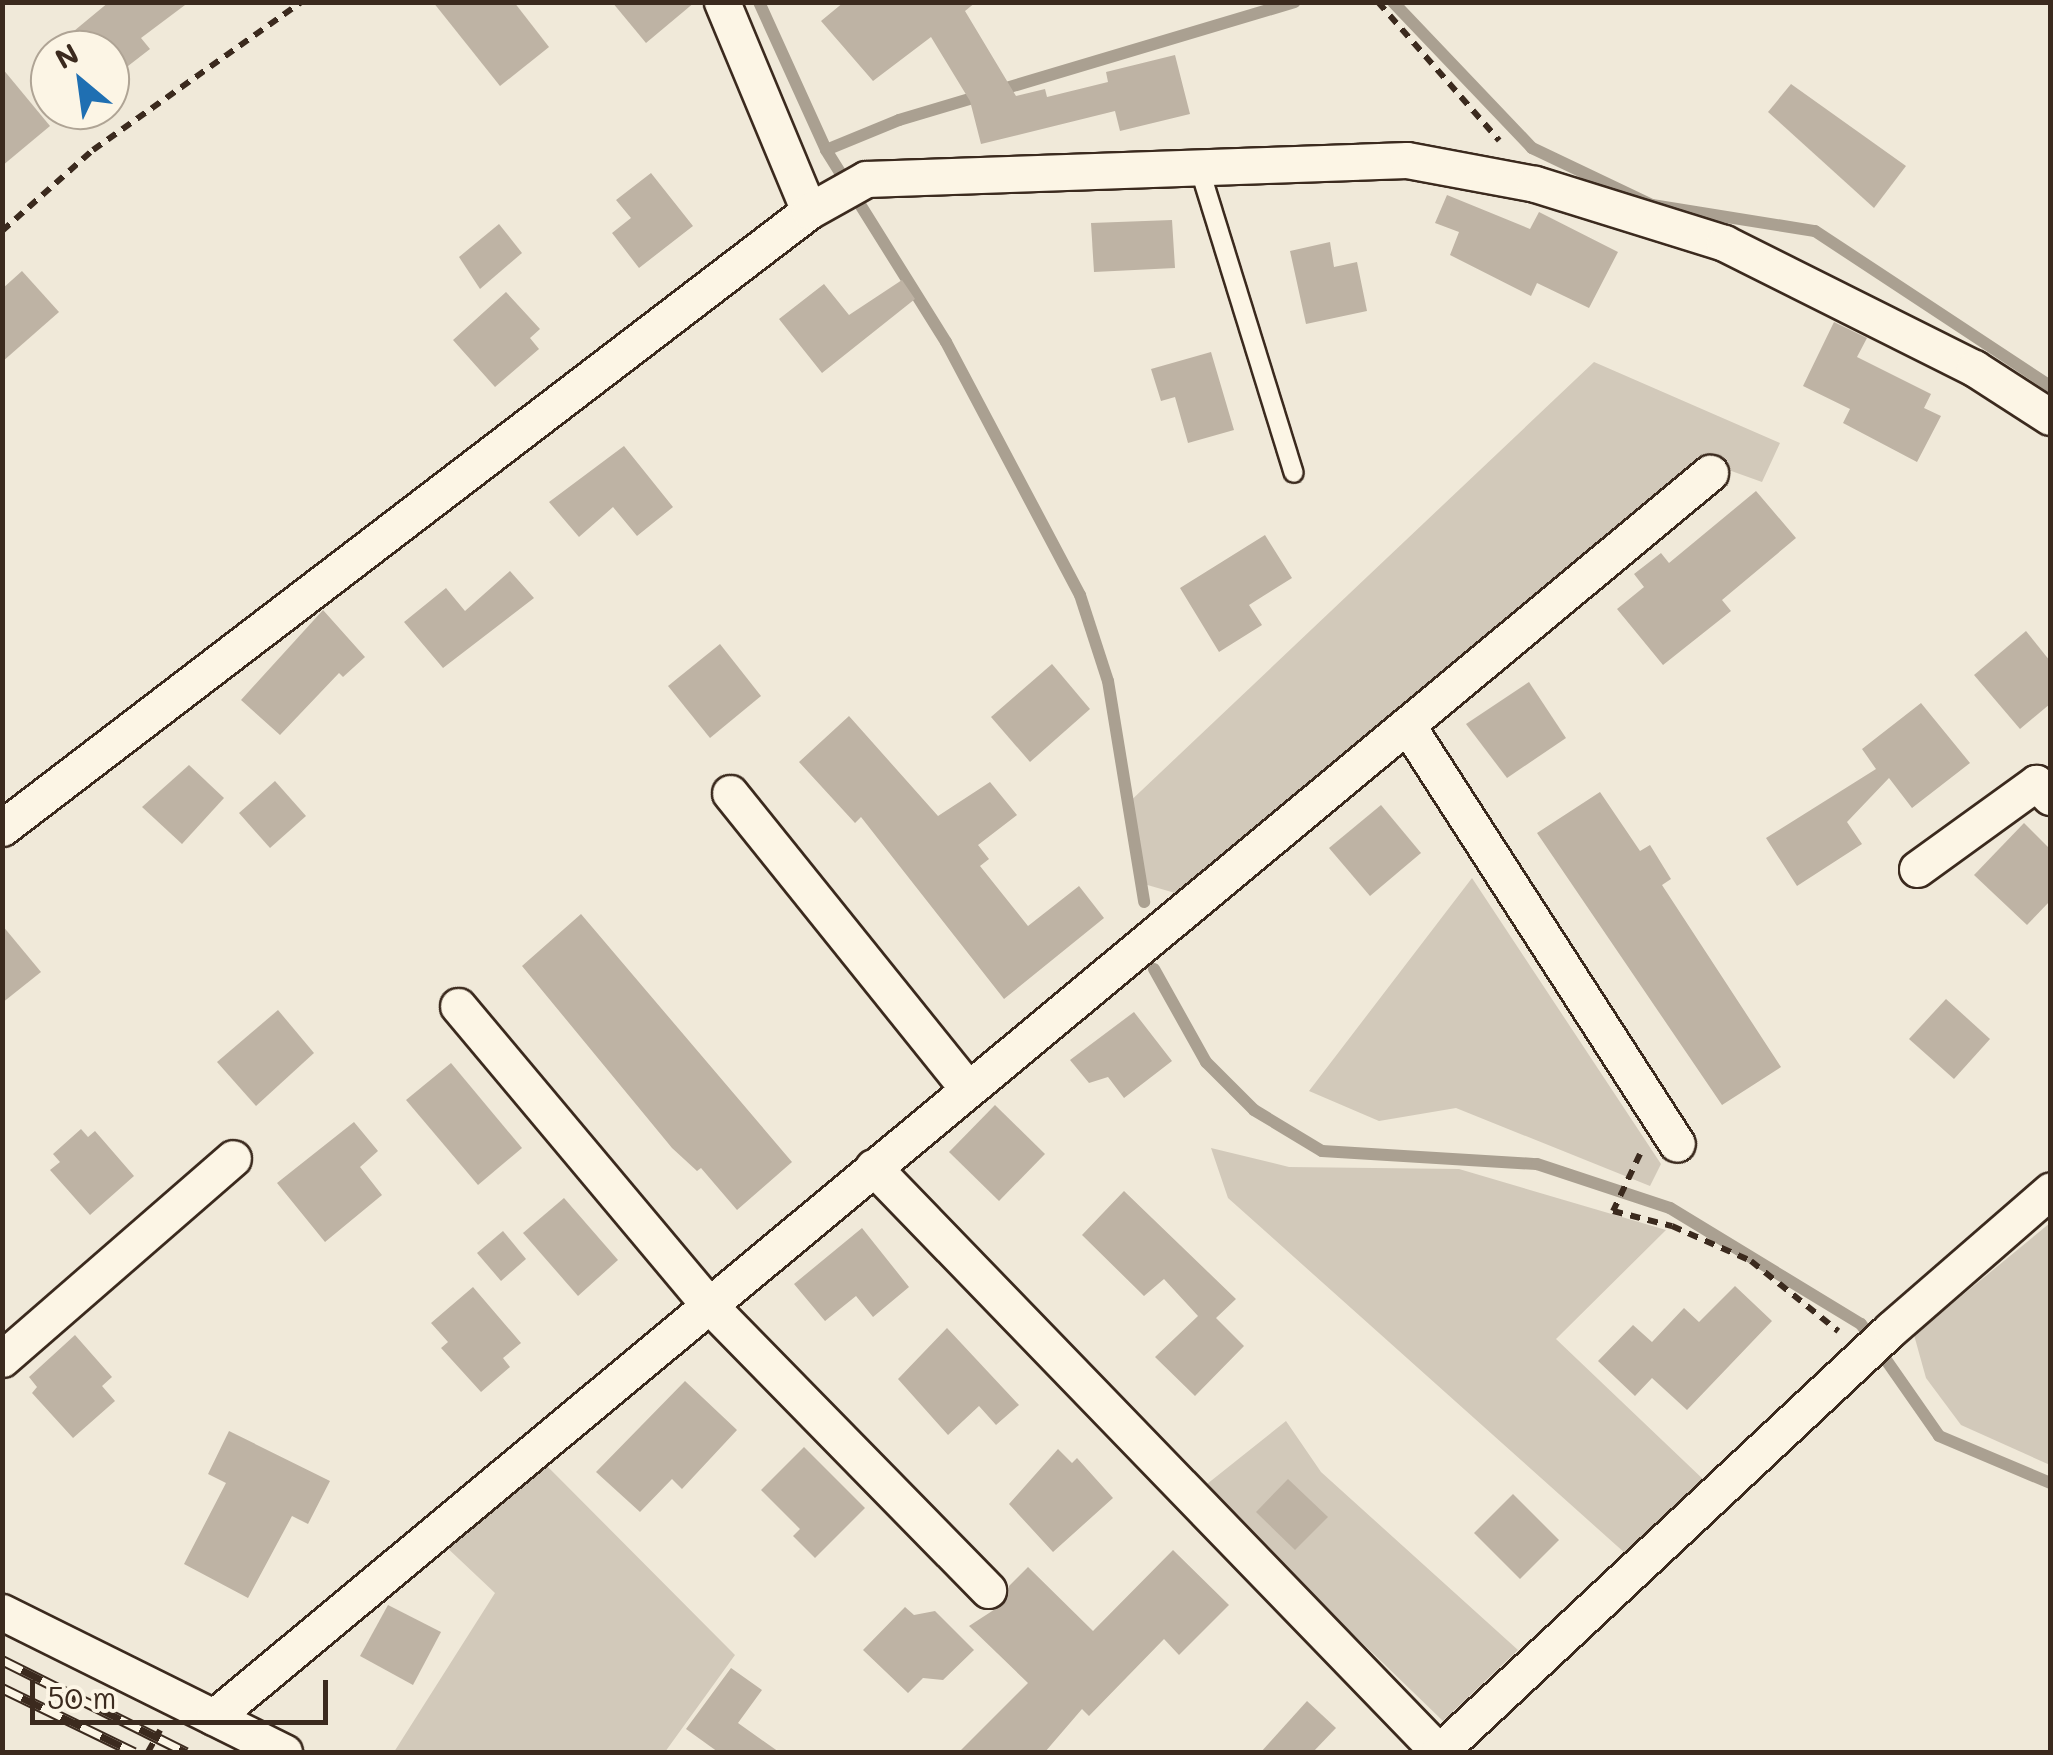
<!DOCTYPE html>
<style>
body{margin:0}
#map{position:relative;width:2053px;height:1755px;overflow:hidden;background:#f0e9d9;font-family:Mali,sans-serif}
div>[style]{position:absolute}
.green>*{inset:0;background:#d2c9ba}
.stream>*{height:12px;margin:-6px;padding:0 6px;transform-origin:6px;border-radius:6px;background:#aaa091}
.building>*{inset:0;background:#beb3a4}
.path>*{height:6px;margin-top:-3px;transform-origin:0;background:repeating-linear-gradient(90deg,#3b2a1e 0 10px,transparent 0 18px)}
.roads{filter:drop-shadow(2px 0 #3b2a1e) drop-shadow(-2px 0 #3b2a1e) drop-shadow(0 2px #3b2a1e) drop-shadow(0 -2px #3b2a1e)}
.service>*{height:18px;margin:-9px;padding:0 9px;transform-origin:9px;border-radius:9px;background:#fcf5e5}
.minor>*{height:35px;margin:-17.5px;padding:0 17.5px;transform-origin:17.5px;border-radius:17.5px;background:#fcf5e5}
.rail>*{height:11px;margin-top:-5.5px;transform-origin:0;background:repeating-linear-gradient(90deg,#fcf5e5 0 22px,#3b2a1e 0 44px);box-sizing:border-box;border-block:2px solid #3b2a1e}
span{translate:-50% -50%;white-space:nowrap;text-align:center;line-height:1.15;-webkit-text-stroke:9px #fcf5e5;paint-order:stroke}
.frame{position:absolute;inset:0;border:5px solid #3b2a1e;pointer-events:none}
.north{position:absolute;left:30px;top:30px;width:100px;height:100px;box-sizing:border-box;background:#fcf5e5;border:2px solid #afa495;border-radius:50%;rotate:331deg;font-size:28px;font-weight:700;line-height:40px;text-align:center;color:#3b2a1e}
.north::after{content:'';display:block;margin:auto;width:35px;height:45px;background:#1f6fb2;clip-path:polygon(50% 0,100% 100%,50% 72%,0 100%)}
.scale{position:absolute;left:30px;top:1680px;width:298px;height:45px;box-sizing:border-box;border:5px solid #3b2a1e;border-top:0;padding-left:12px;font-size:30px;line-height:35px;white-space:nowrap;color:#3b2a1e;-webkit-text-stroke:8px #fcf5e5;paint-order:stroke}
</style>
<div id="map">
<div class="green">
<i style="clip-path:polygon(1594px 362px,1780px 443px,1762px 482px,1698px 459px,1182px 895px,1144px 884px,1123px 808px)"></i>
<i style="clip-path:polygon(1472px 878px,1661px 1164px,1650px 1186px,1456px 1108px,1379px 1121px,1309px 1091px)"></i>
<i style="clip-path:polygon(1211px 1148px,1289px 1167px,1459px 1169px,1666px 1230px,1556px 1339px,1706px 1482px,1626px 1554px,1228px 1198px)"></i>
<i style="clip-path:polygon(2050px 1223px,2050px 1465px,1961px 1425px,1926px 1378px,1914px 1335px)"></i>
<i style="clip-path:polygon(1286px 1421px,1321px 1472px,1518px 1650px,1443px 1721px,1202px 1488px)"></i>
<i style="clip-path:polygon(543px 1462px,735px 1655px,665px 1752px,394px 1752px,495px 1593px,441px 1542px)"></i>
</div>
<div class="stream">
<i style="left:759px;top:2px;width:162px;rotate:65.6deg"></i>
<i style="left:826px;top:150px;width:79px;rotate:-22.3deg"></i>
<i style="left:899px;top:120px;width:413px;rotate:-16.6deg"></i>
<i style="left:1393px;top:2px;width:202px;rotate:46.4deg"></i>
<i style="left:1532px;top:148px;width:133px;rotate:25.4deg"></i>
<i style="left:1652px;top:205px;width:165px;rotate:9.1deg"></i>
<i style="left:1815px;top:231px;width:282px;rotate:33.4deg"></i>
<i style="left:826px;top:150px;width:226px;rotate:58deg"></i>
<i style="left:946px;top:342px;width:286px;rotate:62.1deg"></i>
<i style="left:1080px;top:595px;width:90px;rotate:72deg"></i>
<i style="left:1108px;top:681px;width:224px;rotate:80.7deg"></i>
<i style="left:1154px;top:969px;width:107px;rotate:60.8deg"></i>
<i style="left:1206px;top:1062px;width:68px;rotate:45deg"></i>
<i style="left:1254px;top:1110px;width:79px;rotate:31.1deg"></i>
<i style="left:1322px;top:1151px;width:215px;rotate:3.5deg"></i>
<i style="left:1537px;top:1164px;width:140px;rotate:18.3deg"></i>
<i style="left:1670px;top:1208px;width:223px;rotate:31.3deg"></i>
<i style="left:1861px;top:1324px;width:136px;rotate:55.1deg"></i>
<i style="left:1939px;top:1436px;width:121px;rotate:22.9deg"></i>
</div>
<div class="building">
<i style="clip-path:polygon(109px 2px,189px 2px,141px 38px,150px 49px,110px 80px,110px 50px,51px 50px)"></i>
<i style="clip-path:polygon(433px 2px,514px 2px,549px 47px,500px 86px)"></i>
<i style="clip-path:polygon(612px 2px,695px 2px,646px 43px)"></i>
<i style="clip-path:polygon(844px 2px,976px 2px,965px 11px,1016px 96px,1045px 89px,1047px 97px,1108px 82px,1106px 72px,1175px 55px,1190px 114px,1120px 131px,1115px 111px,981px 144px,970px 101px,931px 37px,873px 81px,821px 21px)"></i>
<i style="clip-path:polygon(2px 68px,50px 126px,2px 166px)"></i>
<i style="clip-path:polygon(1791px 84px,1906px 166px,1874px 208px,1768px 112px)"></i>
<i style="clip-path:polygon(651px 173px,693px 226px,639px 268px,612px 233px,631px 218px,616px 200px)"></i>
<i style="clip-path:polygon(1447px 195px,1530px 229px,1539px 212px,1618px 252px,1589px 308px,1537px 283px,1531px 296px,1450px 255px,1459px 232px,1435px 223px)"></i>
<i style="clip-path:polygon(1172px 220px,1175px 268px,1094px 272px,1091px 223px)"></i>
<i style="clip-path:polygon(499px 224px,522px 253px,480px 289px,459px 257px)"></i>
<i style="clip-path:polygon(1330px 242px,1334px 267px,1357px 262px,1367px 311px,1306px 324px,1290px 251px)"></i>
<i style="clip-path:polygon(22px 271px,59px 312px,2px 362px,2px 289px)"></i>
<i style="clip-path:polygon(902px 280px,915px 299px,822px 373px,779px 319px,824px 284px,849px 315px)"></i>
<i style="clip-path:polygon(506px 292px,540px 329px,530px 338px,539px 349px,495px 387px,453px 340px)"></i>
<i style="clip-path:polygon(1834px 322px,1867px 338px,1857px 357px,1931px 394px,1924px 408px,1941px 416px,1917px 462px,1843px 423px,1850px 409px,1803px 386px)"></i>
<i style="clip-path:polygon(1211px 352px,1234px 430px,1188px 443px,1175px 397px,1161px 401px,1151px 369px)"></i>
<i style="clip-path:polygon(624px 446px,673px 507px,637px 536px,613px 507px,579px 537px,549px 502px)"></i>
<i style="clip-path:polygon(1756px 491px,1796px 538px,1722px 600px,1731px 611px,1663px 665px,1617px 609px,1644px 587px,1634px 574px,1661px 553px,1669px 563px)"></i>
<i style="clip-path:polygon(1265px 535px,1292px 578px,1249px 605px,1262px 625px,1219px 652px,1180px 588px)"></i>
<i style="clip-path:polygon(510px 571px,534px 598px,443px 668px,404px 622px,446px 588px,465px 611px)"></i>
<i style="clip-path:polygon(323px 610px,365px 657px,343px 677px,339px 673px,280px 735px,241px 700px)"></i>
<i style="clip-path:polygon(2026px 631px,2050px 661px,2050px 704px,2020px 729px,1974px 675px)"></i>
<i style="clip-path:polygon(720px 644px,761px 696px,710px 738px,668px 686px)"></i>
<i style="clip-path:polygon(1052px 664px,1090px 709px,1030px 762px,991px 717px)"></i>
<i style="clip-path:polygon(1529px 682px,1566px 738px,1507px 778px,1466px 724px)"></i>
<i style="clip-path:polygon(1921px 703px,1970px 763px,1912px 808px,1889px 778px,1847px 822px,1862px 844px,1797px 886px,1766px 838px,1876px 769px,1862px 749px)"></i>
<i style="clip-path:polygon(849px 716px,938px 816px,990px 782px,1017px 815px,978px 845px,989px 859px,980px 866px,1028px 926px,1079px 886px,1104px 918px,1004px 999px,861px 817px,855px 823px,799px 762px)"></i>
<i style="clip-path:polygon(189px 765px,224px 798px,182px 844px,142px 807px)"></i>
<i style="clip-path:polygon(275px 781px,306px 816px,270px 848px,239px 813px)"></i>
<i style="clip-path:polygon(1600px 792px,1640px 851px,1650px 845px,1671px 879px,1662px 885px,1781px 1067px,1722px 1105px,1537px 833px)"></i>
<i style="clip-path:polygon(1381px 805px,1421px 853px,1370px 896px,1329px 848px)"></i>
<i style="clip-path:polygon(2024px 823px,2050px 849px,2050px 901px,2027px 925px,1974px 875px)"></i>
<i style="clip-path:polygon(581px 914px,792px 1162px,737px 1210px,701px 1168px,697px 1171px,672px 1148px,522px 966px)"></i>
<i style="clip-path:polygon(2px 925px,41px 972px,2px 1003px)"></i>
<i style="clip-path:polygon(1946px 999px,1990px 1039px,1954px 1079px,1909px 1039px)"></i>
<i style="clip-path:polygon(278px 1010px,314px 1053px,256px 1106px,217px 1062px)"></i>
<i style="clip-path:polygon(1134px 1012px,1172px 1061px,1124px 1098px,1108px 1077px,1089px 1083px,1070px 1060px)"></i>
<i style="clip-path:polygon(451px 1063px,522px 1148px,478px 1185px,406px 1100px)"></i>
<i style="clip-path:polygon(995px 1105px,1045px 1154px,999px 1201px,949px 1152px)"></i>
<i style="clip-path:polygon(354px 1122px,378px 1151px,360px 1167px,382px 1195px,325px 1242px,277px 1183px)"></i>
<i style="clip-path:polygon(81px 1129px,88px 1137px,95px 1131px,134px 1176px,90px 1215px,50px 1170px,60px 1162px,53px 1154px)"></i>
<i style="clip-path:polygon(1124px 1191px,1236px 1299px,1216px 1318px,1244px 1346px,1195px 1396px,1155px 1357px,1198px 1316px,1164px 1279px,1144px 1296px,1082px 1235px)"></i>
<i style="clip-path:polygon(564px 1198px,618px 1260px,578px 1296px,523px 1233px)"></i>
<i style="clip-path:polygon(862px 1228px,909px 1287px,873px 1317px,856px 1296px,825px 1321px,794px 1284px)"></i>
<i style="clip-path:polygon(503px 1231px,526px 1259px,501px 1281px,477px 1253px)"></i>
<i style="clip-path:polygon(1735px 1286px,1772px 1321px,1687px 1410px,1652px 1378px,1635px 1396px,1598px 1361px,1633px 1325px,1652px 1342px,1684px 1308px,1699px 1322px)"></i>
<i style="clip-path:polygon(473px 1287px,521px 1343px,503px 1358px,510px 1367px,481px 1392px,441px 1348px,448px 1342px,431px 1323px)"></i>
<i style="clip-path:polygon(947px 1328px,1019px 1405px,996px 1425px,979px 1406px,948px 1435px,898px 1379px)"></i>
<i style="clip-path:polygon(75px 1335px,112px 1377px,102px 1386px,115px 1401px,73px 1438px,32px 1393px,37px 1387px,29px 1377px)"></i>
<i style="clip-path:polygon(685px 1381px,737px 1430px,682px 1489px,672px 1479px,640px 1512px,596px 1472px)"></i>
<i style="clip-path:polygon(229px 1431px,330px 1481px,308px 1524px,292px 1516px,248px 1598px,184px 1564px,226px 1483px,208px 1474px)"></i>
<i style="clip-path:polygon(804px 1447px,865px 1508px,815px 1558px,793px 1536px,800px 1529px,761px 1490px)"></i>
<i style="clip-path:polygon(1058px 1449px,1072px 1463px,1077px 1458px,1113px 1498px,1053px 1552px,1009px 1504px)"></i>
<i style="clip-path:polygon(1288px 1479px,1328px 1517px,1295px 1550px,1256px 1512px)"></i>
<i style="clip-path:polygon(1513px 1494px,1559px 1540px,1520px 1579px,1474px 1533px)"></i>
<i style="clip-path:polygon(1173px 1550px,1229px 1605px,1179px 1655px,1164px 1639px,1089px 1716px,1082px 1709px,1045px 1752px,959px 1752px,1028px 1683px,969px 1626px,1003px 1604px,1009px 1586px,1028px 1567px,1093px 1631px)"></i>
<i style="clip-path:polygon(388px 1605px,441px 1632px,413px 1685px,360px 1656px)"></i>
<i style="clip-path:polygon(905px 1607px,914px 1615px,935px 1611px,974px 1650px,943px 1680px,923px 1678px,908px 1693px,863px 1650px)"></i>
<i style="clip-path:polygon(731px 1668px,762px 1690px,738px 1723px,779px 1752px,718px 1752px,686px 1729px)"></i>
<i style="clip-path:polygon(1307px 1701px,1336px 1728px,1313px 1752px,1261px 1752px)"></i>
</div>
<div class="path">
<i style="left:1378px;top:2px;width:184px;rotate:48.8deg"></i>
<i style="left:2px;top:231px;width:122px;rotate:-41.7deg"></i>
<i style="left:93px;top:150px;width:255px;rotate:-35.4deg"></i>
<i style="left:1640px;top:1154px;width:63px;rotate:115.3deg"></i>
<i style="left:1613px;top:1211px;width:61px;rotate:14.3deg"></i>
<i style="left:1672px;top:1226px;width:86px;rotate:23.9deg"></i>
<i style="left:1751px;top:1261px;width:112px;rotate:38.8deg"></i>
<i style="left:148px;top:1752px;width:25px;rotate:-61deg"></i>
</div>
<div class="roads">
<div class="service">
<i style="left:1199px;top:167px;width:320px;rotate:72.8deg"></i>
</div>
<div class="minor">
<i style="left:722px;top:2px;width:226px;rotate:67.4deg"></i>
<i style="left:1407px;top:725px;width:498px;rotate:57.2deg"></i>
<i style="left:730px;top:793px;width:378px;rotate:51.2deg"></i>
<i style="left:2px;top:828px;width:1016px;rotate:-37.4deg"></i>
<i style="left:809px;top:211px;width:65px;rotate:-29.3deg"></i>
<i style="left:866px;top:179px;width:541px;rotate:-2.01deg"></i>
<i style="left:1407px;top:160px;width:130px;rotate:10.6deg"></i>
<i style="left:1535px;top:184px;width:198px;rotate:17.3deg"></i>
<i style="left:1724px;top:243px;width:280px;rotate:26.6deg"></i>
<i style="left:1974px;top:368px;width:90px;rotate:32.8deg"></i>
<i style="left:1917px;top:869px;width:147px;rotate:-35.9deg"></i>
<i style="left:2036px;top:783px;width:20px;rotate:45deg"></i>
<i style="left:458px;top:1006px;width:390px;rotate:50deg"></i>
<i style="left:709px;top:1305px;width:399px;rotate:45.6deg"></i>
<i style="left:873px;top:1167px;width:814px;rotate:45.95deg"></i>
<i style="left:2px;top:1359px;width:306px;rotate:-41deg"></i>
<i style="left:2px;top:1612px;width:315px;rotate:26.4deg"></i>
<i style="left:214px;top:1717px;width:1946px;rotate:-39.75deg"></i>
<i style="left:1439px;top:1752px;width:619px;rotate:-43.1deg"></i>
<i style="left:1891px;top:1329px;width:211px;rotate:-41deg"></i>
</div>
</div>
<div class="rail">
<i style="left:2px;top:1660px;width:206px;rotate:26.6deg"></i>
<i style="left:2px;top:1688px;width:147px;rotate:25.9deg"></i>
</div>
<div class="frame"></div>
<div class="north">N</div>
<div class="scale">50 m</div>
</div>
